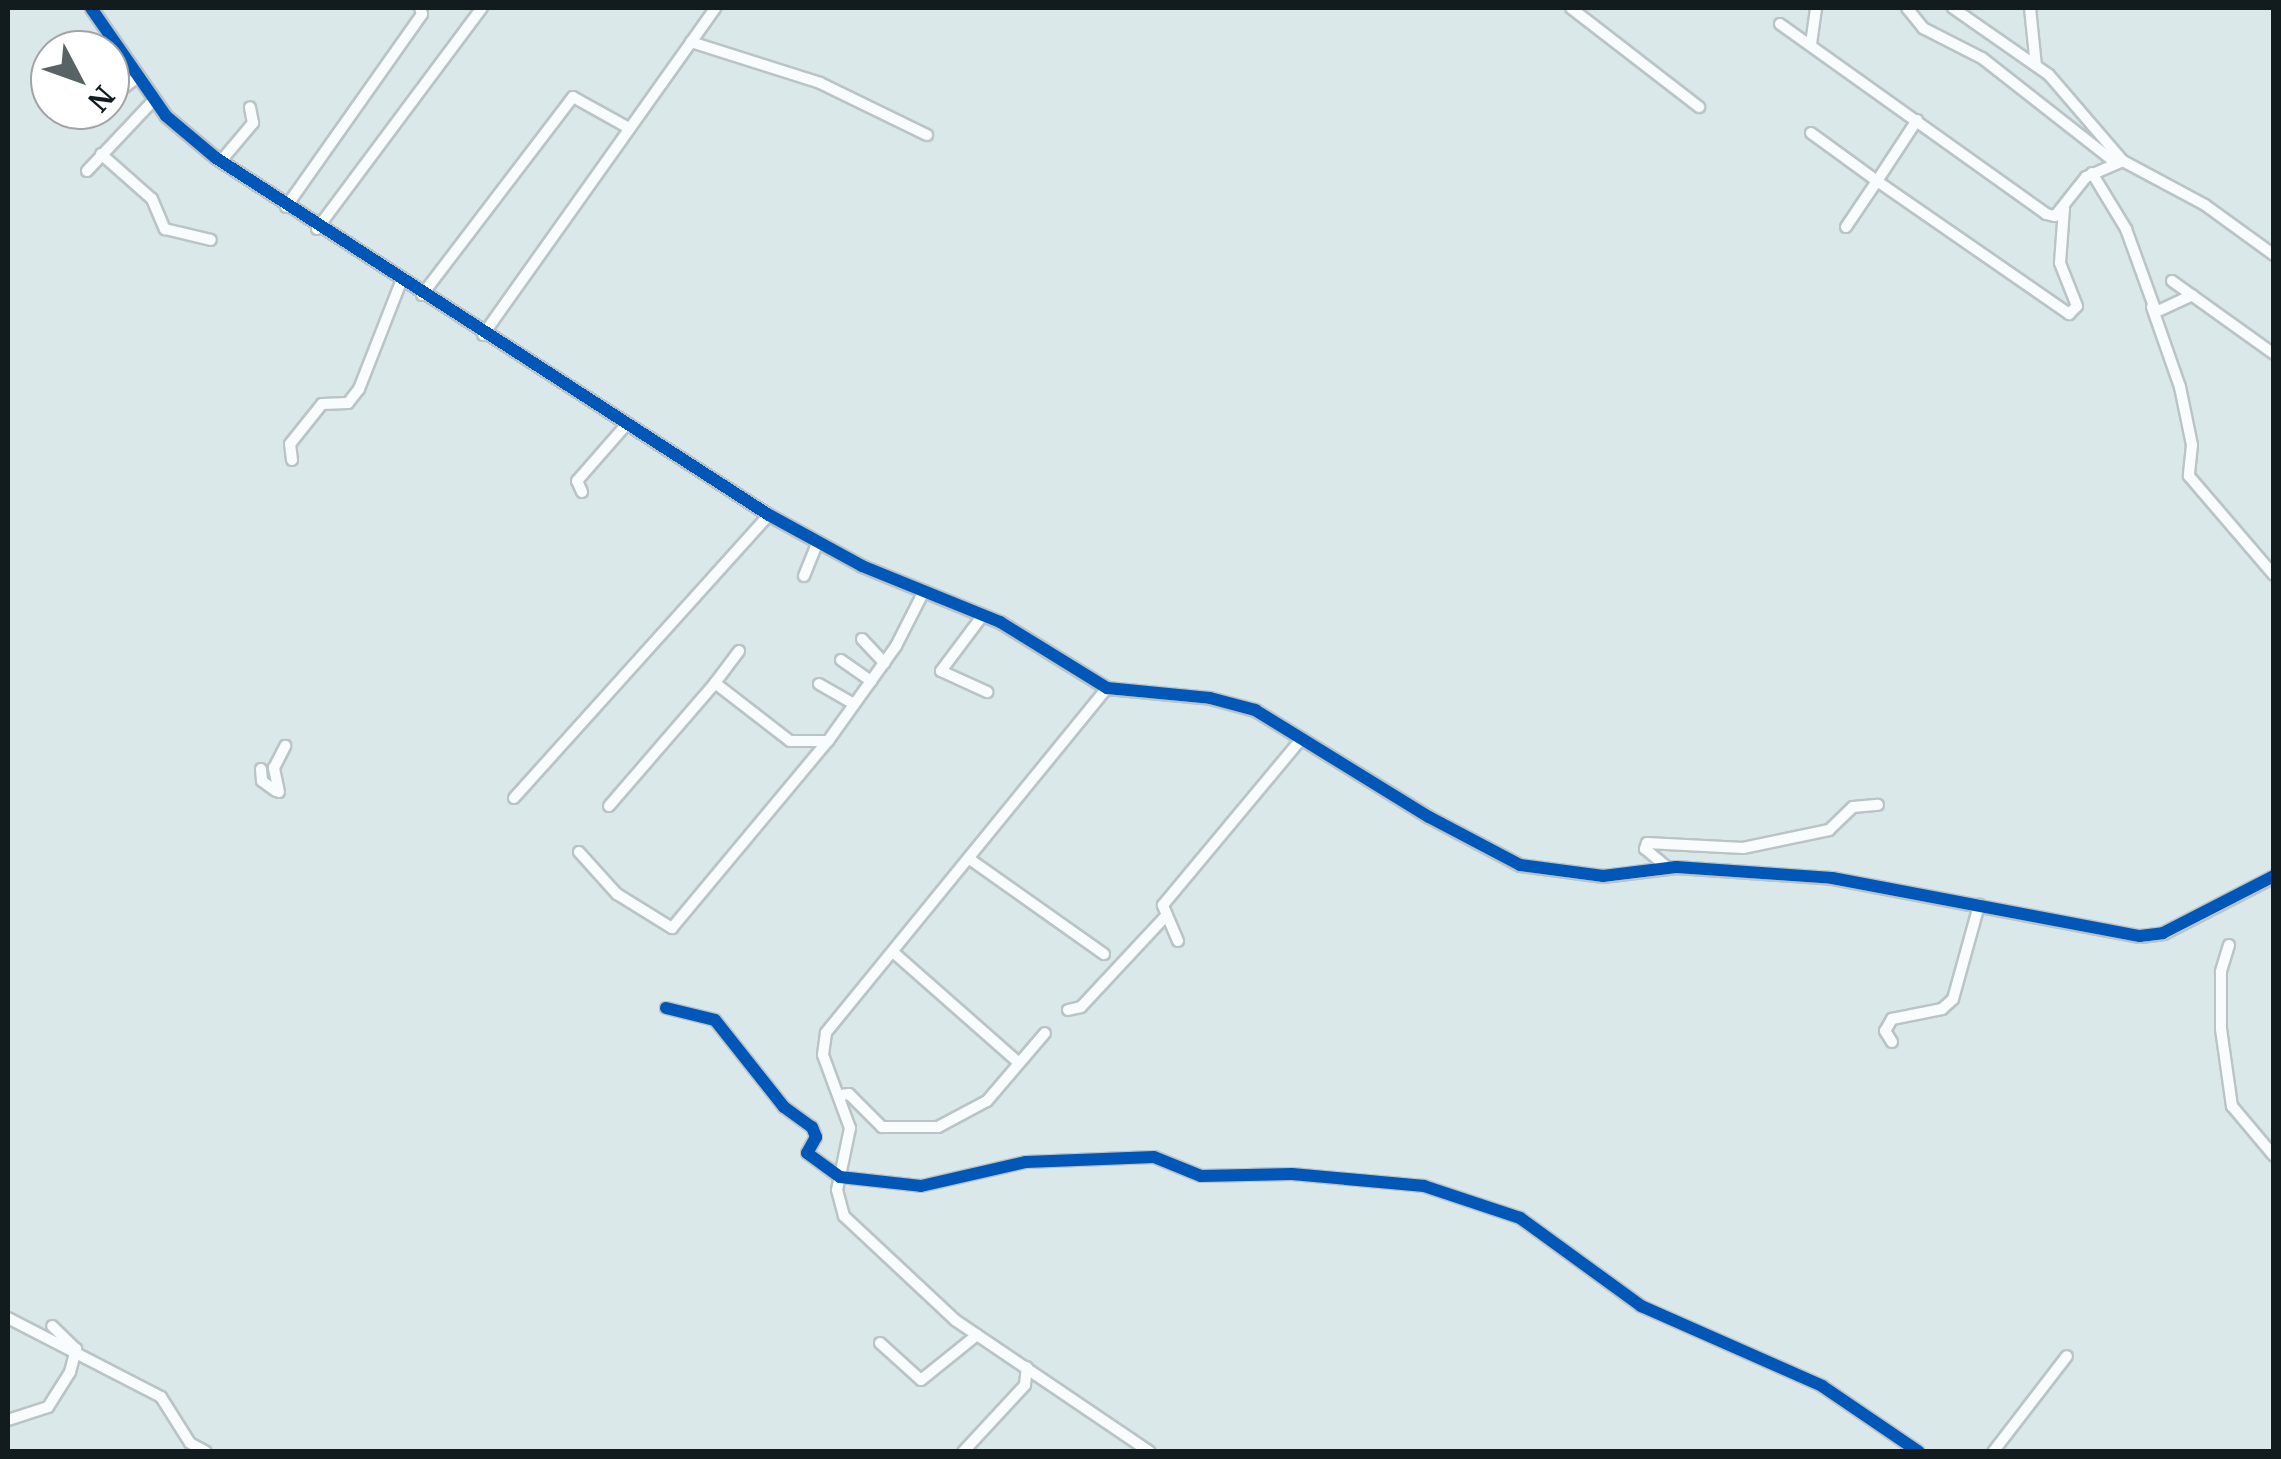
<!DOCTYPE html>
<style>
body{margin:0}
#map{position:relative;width:2281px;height:1459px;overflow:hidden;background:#dae8ea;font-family:Merriweather,serif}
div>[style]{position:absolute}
.roads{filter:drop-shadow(2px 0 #bac4c6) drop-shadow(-2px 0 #bac4c6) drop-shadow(0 2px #bac4c6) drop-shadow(0 -2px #bac4c6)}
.minor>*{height:10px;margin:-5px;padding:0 5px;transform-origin:5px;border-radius:5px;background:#f9fcfc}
.tertiary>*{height:11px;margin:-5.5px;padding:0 5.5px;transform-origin:5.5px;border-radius:5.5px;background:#f9fcfc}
.cycleway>*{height:12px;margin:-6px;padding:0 6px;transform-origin:6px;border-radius:6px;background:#0057b8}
span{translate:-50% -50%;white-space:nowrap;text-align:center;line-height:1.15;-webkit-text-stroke:8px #fff;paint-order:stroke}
.frame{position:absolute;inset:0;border:10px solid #121b1d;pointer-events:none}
.north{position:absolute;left:30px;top:30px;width:100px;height:100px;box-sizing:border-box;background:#fff;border:2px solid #a0a4a5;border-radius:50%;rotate:131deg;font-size:28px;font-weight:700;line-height:40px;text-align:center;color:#121b1d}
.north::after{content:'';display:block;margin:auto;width:35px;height:45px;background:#586365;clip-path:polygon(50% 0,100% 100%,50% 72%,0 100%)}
</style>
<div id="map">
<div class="roads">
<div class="minor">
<i style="left:1571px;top:8px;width:162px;rotate:37.7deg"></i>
<i style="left:1907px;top:8px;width:26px;rotate:51deg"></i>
<i style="left:1923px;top:28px;width:66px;rotate:27deg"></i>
<i style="left:1982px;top:58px;width:170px;rotate:38.1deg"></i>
<i style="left:1953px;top:8px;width:117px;rotate:34.9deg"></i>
<i style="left:2049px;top:75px;width:113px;rotate:49.3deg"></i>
<i style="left:2030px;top:8px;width:58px;rotate:84.1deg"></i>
<i style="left:1780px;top:24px;width:327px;rotate:35.5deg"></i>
<i style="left:2046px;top:214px;width:9px;rotate:13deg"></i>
<i style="left:2055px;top:216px;width:50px;rotate:-51.5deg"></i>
<i style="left:2086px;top:177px;width:40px;rotate:-23.4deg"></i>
<i style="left:2123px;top:161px;width:93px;rotate:28.2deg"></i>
<i style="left:2205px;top:205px;width:85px;rotate:35.9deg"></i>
<i style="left:691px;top:42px;width:135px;rotate:17.6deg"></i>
<i style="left:820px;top:83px;width:119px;rotate:25.9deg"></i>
<i style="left:1811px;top:44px;width:36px;rotate:-82deg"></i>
<i style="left:110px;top:98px;width:34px;rotate:-37deg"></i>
<i style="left:1811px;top:133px;width:82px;rotate:36deg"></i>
<i style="left:1877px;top:181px;width:73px;rotate:-56.7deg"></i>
<i style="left:101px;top:154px;width:68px;rotate:41.4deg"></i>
<i style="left:152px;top:199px;width:33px;rotate:67deg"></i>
<i style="left:165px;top:229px;width:47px;rotate:13.4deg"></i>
<i style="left:221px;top:161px;width:50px;rotate:-49.9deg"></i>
<i style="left:253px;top:123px;width:16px;rotate:-101deg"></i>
<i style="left:87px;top:171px;width:98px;rotate:-46.7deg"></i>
<i style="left:2092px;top:173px;width:66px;rotate:58.7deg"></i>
<i style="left:2126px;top:229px;width:88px;rotate:70.1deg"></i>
<i style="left:2156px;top:312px;width:40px;rotate:-25deg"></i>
<i style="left:286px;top:207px;width:236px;rotate:-54.8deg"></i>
<i style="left:422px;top:14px;width:6px;rotate:-108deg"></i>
<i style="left:1846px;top:227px;width:55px;rotate:-56deg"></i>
<i style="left:1877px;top:181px;width:234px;rotate:34.7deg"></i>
<i style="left:2069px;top:314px;width:11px;rotate:-45deg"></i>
<i style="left:2077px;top:306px;width:46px;rotate:-111.6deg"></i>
<i style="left:2060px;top:263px;width:55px;rotate:-85.8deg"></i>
<i style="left:317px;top:229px;width:276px;rotate:-53.3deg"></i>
<i style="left:2172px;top:281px;width:125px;rotate:35.6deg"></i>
<i style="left:422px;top:295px;width:249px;rotate:-52.7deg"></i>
<i style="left:573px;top:97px;width:64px;rotate:29deg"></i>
<i style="left:2152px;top:307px;width:85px;rotate:70.7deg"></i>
<i style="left:2180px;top:387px;width:59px;rotate:78.3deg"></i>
<i style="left:2192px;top:445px;width:31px;rotate:96deg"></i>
<i style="left:2189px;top:476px;width:130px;rotate:49.4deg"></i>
<i style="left:483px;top:335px;width:401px;rotate:-54.6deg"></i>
<i style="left:292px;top:460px;width:16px;rotate:-97deg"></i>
<i style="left:290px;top:444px;width:51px;rotate:-51.3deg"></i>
<i style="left:322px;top:404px;width:26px;rotate:-2deg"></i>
<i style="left:348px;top:403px;width:18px;rotate:-52deg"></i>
<i style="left:359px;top:389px;width:115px;rotate:-68.6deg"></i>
<i style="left:582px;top:492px;width:12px;rotate:-114deg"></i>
<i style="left:577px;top:481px;width:74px;rotate:-48.8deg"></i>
<i style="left:804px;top:576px;width:37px;rotate:-68deg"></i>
<i style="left:983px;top:615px;width:70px;rotate:126.9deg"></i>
<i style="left:941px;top:671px;width:51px;rotate:24.5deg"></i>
<i style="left:862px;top:639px;width:33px;rotate:47deg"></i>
<i style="left:739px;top:651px;width:40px;rotate:127deg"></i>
<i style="left:715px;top:683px;width:95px;rotate:37.7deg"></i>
<i style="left:790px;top:741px;width:38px"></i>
<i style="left:828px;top:741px;width:117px;rotate:-54.4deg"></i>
<i style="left:896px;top:646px;width:62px;rotate:-63deg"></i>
<i style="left:841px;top:660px;width:37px;rotate:35deg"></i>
<i style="left:819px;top:684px;width:40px;rotate:29.7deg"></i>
<i style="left:1107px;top:688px;width:445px;rotate:129.2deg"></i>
<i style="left:826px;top:1033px;width:22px;rotate:98deg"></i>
<i style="left:823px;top:1055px;width:78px;rotate:69.7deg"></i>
<i style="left:850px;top:1128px;width:63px;rotate:101.8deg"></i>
<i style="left:837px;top:1190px;width:27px;rotate:75deg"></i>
<i style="left:844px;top:1216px;width:152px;rotate:43.1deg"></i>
<i style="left:955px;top:1320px;width:235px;rotate:34.1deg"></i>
<i style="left:261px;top:769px;width:12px;rotate:85deg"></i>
<i style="left:262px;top:781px;width:17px;rotate:36deg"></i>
<i style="left:279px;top:792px;width:25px;rotate:-102deg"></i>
<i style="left:274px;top:768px;width:25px;rotate:-63deg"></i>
<i style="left:514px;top:798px;width:381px;rotate:-48deg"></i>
<i style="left:609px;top:806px;width:162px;rotate:-49.2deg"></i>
<i style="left:579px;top:852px;width:57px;rotate:47.9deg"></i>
<i style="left:617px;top:894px;width:65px;rotate:31.7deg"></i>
<i style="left:672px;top:928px;width:244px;rotate:-50.2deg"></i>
<i style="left:971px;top:860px;width:163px;rotate:35.3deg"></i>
<i style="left:1668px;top:868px;width:30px;rotate:-140deg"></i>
<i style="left:1645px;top:849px;width:6px;rotate:-72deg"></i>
<i style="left:1647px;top:843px;width:96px;rotate:3deg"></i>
<i style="left:1743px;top:848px;width:88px;rotate:-11.8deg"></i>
<i style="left:1829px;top:830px;width:33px;rotate:-44deg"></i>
<i style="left:1853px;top:807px;width:25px;rotate:-5deg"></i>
<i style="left:1178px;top:941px;width:39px;rotate:-113deg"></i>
<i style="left:1163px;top:905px;width:217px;rotate:-50.2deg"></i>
<i style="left:2229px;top:945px;width:28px;rotate:107deg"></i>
<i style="left:2221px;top:972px;width:57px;rotate:90deg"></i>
<i style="left:2221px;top:1029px;width:78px;rotate:81.9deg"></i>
<i style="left:2232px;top:1106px;width:65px;rotate:50deg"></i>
<i style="left:893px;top:952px;width:168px;rotate:41.4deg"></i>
<i style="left:666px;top:1008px;width:50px;rotate:13.8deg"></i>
<i style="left:715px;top:1020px;width:111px;rotate:51.6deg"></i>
<i style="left:784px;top:1107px;width:34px;rotate:36deg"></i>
<i style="left:812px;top:1127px;width:11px;rotate:68deg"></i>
<i style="left:816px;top:1137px;width:18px;rotate:119deg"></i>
<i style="left:807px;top:1153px;width:41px;rotate:36deg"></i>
<i style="left:840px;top:1177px;width:81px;rotate:6.3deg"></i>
<i style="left:921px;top:1186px;width:108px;rotate:-12.9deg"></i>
<i style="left:1026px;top:1162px;width:128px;rotate:-2.2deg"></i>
<i style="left:1154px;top:1157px;width:51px;rotate:22deg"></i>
<i style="left:1201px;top:1176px;width:91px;rotate:-1.3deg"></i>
<i style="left:1292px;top:1174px;width:133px;rotate:5.2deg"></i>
<i style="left:1424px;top:1186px;width:101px;rotate:18.4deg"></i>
<i style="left:1520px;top:1218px;width:150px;rotate:36deg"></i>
<i style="left:1641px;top:1306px;width:198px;rotate:23.8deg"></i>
<i style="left:1822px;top:1386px;width:117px;rotate:34.2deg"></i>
<i style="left:1068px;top:1010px;width:13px;rotate:-13deg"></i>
<i style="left:1081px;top:1007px;width:123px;rotate:-47deg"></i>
<i style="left:1892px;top:1042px;width:13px;rotate:-122deg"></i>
<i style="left:1885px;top:1031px;width:14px;rotate:-60deg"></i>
<i style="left:1892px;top:1019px;width:51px;rotate:-11.3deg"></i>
<i style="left:1942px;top:1009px;width:15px;rotate:-42deg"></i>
<i style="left:1953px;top:999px;width:98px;rotate:-74.5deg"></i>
<i style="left:841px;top:1095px;width:8px;rotate:-7deg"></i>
<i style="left:849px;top:1094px;width:47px;rotate:45deg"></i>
<i style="left:882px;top:1127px;width:56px"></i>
<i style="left:938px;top:1127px;width:55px;rotate:-28deg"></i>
<i style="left:987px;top:1101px;width:89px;rotate:-49.5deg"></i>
<i style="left:8px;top:1318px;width:172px;rotate:27.3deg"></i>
<i style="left:161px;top:1397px;width:54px;rotate:57.8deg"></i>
<i style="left:190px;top:1443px;width:18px;rotate:29deg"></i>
<i style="left:880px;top:1343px;width:55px;rotate:42.1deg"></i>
<i style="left:921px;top:1380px;width:72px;rotate:-38.8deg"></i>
<i style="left:8px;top:1420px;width:42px;rotate:-18deg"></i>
<i style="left:48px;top:1407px;width:41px;rotate:-57.8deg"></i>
<i style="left:70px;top:1372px;width:24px;rotate:-75deg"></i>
<i style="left:76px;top:1349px;width:33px;rotate:-136deg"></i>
<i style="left:963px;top:1452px;width:91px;rotate:-47.2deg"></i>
<i style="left:1025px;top:1385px;width:18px;rotate:-84deg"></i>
<i style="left:1993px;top:1452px;width:121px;rotate:-52.4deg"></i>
</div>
<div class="tertiary">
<i style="left:91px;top:8px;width:131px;rotate:55.2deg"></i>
<i style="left:166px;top:116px;width:65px;rotate:40deg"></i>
<i style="left:216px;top:158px;width:658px;rotate:32.85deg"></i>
<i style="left:769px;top:515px;width:106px;rotate:28.7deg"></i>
<i style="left:862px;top:566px;width:149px;rotate:22.1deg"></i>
<i style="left:1000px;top:622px;width:126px;rotate:31.7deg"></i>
<i style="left:1107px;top:688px;width:103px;rotate:5.5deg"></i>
<i style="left:1210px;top:698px;width:47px;rotate:14.9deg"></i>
<i style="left:1255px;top:710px;width:204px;rotate:31.6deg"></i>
<i style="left:1429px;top:817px;width:103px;rotate:27.8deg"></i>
<i style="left:1520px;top:865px;width:84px;rotate:7.5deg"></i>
<i style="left:1603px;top:876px;width:74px;rotate:-7deg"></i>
<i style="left:1676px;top:867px;width:156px;rotate:4deg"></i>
<i style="left:1832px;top:878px;width:313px;rotate:10.7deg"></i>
<i style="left:2140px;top:936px;width:23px;rotate:-7deg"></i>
<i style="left:2163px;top:933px;width:125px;rotate:-27.2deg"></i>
</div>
</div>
<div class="cycleway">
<i style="left:91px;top:8px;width:131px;rotate:55.2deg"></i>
<i style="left:166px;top:116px;width:65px;rotate:40deg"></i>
<i style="left:216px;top:158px;width:658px;rotate:32.85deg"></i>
<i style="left:769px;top:515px;width:106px;rotate:28.7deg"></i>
<i style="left:862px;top:566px;width:149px;rotate:22.1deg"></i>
<i style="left:1000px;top:622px;width:126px;rotate:31.7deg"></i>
<i style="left:1107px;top:688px;width:103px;rotate:5.5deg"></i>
<i style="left:1210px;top:698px;width:47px;rotate:14.9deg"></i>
<i style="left:1255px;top:710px;width:204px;rotate:31.6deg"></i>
<i style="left:1429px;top:817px;width:103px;rotate:27.8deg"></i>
<i style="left:1520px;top:865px;width:84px;rotate:7.5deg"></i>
<i style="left:1603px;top:876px;width:74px;rotate:-7deg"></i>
<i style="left:1676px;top:867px;width:156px;rotate:4deg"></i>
<i style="left:1832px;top:878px;width:313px;rotate:10.7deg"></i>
<i style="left:2140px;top:936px;width:23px;rotate:-7deg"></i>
<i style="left:2163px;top:933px;width:125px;rotate:-27.2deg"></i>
<i style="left:666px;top:1008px;width:50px;rotate:13.8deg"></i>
<i style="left:715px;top:1020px;width:111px;rotate:51.6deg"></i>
<i style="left:784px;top:1107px;width:34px;rotate:36deg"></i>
<i style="left:812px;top:1127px;width:11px;rotate:68deg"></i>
<i style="left:816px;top:1137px;width:18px;rotate:119deg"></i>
<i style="left:807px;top:1153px;width:41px;rotate:36deg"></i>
<i style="left:840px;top:1177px;width:81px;rotate:6.3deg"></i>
<i style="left:921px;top:1186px;width:108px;rotate:-12.9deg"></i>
<i style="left:1026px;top:1162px;width:128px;rotate:-2.2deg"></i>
<i style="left:1154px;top:1157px;width:51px;rotate:22deg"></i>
<i style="left:1201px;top:1176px;width:91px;rotate:-1.3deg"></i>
<i style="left:1292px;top:1174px;width:133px;rotate:5.2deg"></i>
<i style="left:1424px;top:1186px;width:101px;rotate:18.4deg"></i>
<i style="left:1520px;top:1218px;width:150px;rotate:36deg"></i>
<i style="left:1641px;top:1306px;width:198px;rotate:23.8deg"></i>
<i style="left:1822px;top:1386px;width:117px;rotate:34.2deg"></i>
</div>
<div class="frame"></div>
<div class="north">N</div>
</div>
